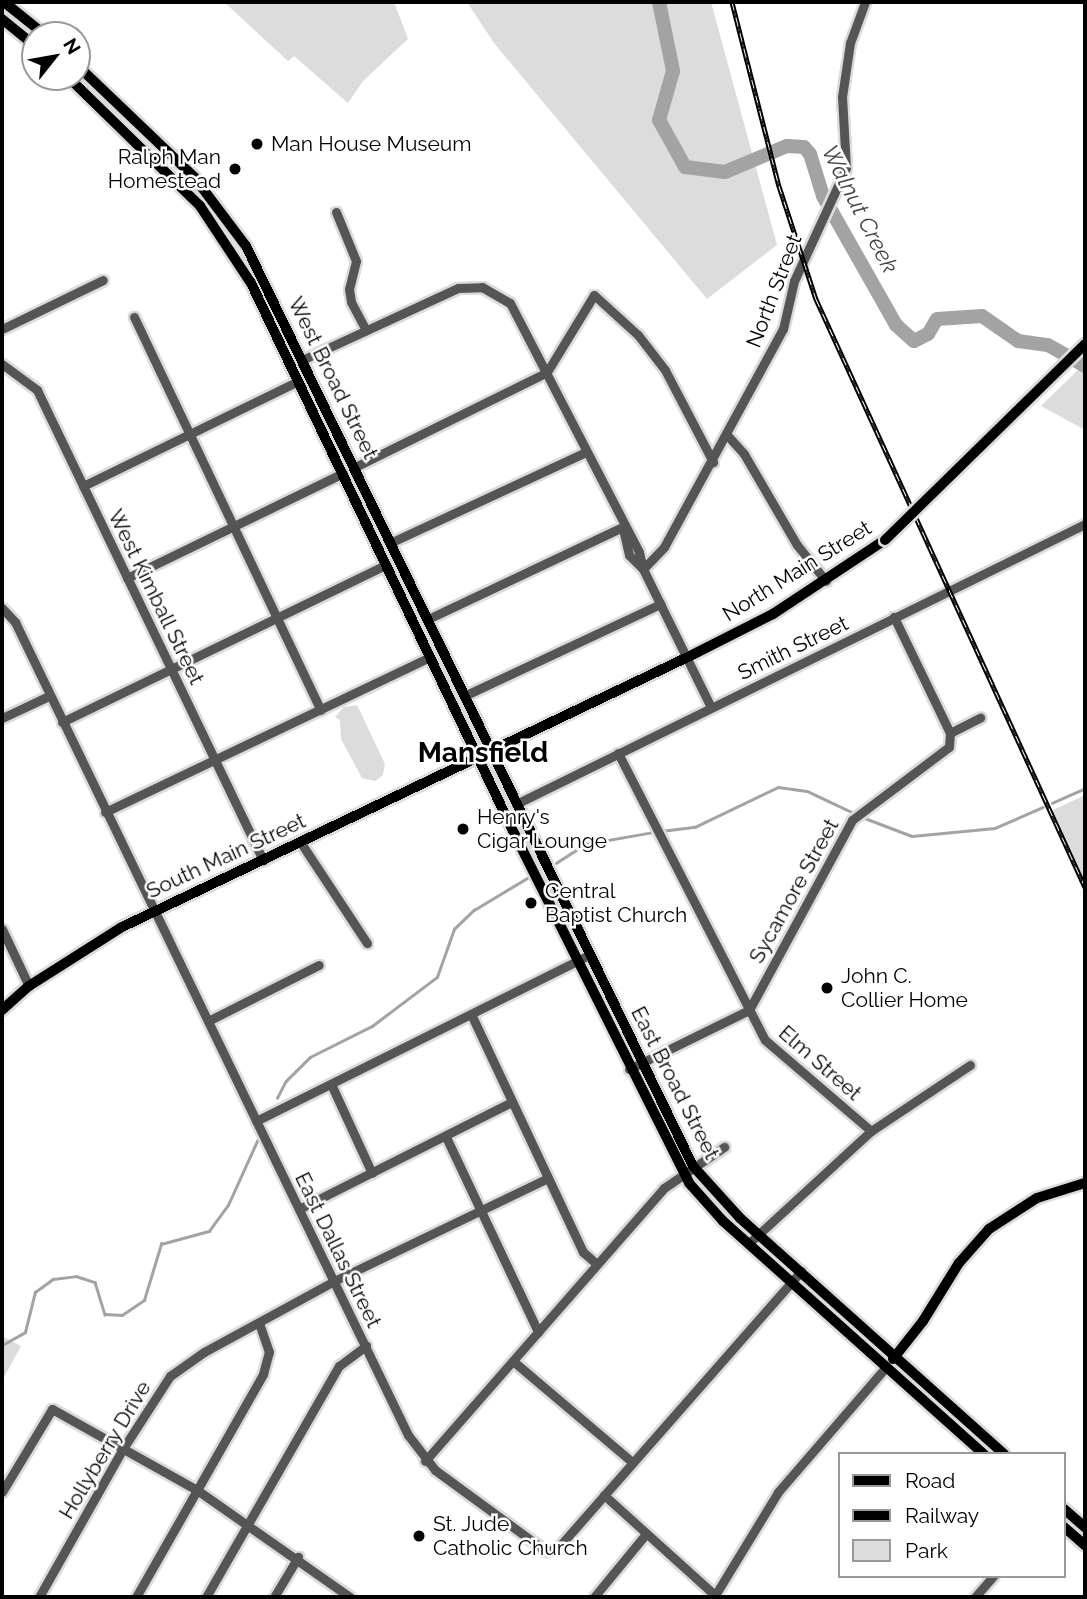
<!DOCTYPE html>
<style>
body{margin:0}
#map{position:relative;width:1087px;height:1599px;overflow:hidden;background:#fff;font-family:Raleway,sans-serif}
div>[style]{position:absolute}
.green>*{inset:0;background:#dcdcdc}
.stream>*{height:2.5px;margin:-1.25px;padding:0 1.25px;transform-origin:1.25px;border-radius:1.25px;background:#a3a3a3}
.river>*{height:14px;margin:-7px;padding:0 7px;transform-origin:7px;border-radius:7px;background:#a3a3a3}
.roads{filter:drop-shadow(2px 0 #dbdbdb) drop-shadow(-2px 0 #dbdbdb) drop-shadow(0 2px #dbdbdb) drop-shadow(0 -2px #dbdbdb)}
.minor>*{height:9px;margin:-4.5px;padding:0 4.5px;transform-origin:4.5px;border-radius:4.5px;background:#555}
.major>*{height:10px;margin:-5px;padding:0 5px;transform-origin:5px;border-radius:5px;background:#000}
.rail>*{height:5px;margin-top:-2.5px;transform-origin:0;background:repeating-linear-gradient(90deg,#fff 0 8px,#000 0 16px);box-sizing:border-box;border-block:2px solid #000}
.bridges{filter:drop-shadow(2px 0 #dbdbdb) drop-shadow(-2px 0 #dbdbdb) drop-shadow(0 2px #dbdbdb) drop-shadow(0 -2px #dbdbdb)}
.major-bridge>*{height:10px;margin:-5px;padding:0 5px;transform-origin:5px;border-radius:5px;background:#000}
.dots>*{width:19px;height:19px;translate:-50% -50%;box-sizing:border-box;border:4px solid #fff;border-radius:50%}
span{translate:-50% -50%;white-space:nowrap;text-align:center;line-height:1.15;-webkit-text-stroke:5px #fff;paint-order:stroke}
.poi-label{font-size:21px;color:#000}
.left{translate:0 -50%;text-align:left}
.right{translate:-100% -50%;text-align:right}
.street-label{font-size:21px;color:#000}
.water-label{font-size:23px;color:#444;font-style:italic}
.district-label{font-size:28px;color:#000;font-weight:700}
.frame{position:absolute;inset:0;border:4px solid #000;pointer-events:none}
.legend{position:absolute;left:838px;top:1452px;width:228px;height:126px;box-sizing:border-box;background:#fff;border:2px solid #999;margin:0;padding:9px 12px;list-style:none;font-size:21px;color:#000}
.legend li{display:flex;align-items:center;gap:14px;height:35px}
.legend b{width:35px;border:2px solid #999}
.north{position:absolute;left:21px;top:21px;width:70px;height:70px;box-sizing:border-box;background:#fff;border:2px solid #999;border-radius:50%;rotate:59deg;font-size:19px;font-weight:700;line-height:28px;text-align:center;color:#000}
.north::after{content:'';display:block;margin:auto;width:24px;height:32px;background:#000;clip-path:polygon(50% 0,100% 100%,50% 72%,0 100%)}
</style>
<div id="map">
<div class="green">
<i style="clip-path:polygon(224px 2px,394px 2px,408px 39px,363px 81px,348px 103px,294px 56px,288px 61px)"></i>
<i style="clip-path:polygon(467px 2px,711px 2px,777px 245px,707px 299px,494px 43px)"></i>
<i style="clip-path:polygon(1085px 363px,1085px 430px,1041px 406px)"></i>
<i style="clip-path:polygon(357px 705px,385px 764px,383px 775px,375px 781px,362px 778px,341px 739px,340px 720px,335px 717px,344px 707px)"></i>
<i style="clip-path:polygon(1085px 795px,1085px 893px,1051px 811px)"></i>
<i style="clip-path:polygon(2px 1336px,21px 1346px,2px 1381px)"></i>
</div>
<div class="stream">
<i style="left:1052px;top:803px;width:36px;rotate:-24deg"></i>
<i style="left:862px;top:817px;width:53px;rotate:20.8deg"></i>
<i style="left:912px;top:836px;width:83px;rotate:-5.5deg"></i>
<i style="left:995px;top:828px;width:52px;rotate:-23.6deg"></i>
<i style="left:661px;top:831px;width:34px;rotate:-7deg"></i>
<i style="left:695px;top:827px;width:92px;rotate:-25.7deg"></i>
<i style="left:778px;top:787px;width:29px;rotate:8deg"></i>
<i style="left:807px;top:791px;width:54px;rotate:25.1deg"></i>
<i style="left:556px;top:863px;width:35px;rotate:-33deg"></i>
<i style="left:585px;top:844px;width:70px;rotate:-9.9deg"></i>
<i style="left:277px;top:1098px;width:18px;rotate:-63deg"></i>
<i style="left:285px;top:1082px;width:35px;rotate:-45deg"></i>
<i style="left:310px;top:1057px;width:69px;rotate:-26.6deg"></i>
<i style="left:372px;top:1026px;width:81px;rotate:-37deg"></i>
<i style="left:437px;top:977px;width:51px;rotate:-70.5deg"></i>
<i style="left:454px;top:929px;width:28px;rotate:-44deg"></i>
<i style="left:474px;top:910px;width:64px;rotate:-31deg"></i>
<i style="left:2px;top:1345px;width:26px;rotate:-29deg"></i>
<i style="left:25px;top:1332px;width:41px;rotate:-76deg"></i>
<i style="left:35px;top:1292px;width:22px;rotate:-36deg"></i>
<i style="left:53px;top:1279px;width:23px;rotate:-7deg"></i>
<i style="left:76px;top:1276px;width:20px;rotate:18deg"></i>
<i style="left:95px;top:1282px;width:34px;rotate:73deg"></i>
<i style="left:105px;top:1314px;width:17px;rotate:3deg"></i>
<i style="left:122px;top:1315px;width:27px;rotate:-34deg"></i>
<i style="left:144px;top:1300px;width:59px;rotate:-73.1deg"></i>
<i style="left:161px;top:1244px;width:50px;rotate:-15.2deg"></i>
<i style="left:209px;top:1231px;width:32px;rotate:-54deg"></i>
<i style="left:228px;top:1205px;width:72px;rotate:-65.6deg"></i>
</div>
<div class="river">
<i style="left:659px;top:2px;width:70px;rotate:78.5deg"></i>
<i style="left:673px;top:71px;width:51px;rotate:105.9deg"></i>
<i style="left:659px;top:120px;width:54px;rotate:61deg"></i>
<i style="left:685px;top:167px;width:40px;rotate:7.1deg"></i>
<i style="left:725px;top:172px;width:67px;rotate:-22.8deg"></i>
<i style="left:787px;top:146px;width:17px;rotate:3deg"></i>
<i style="left:804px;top:147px;width:9px;rotate:49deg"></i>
<i style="left:810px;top:154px;width:44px;rotate:72.8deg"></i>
<i style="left:823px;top:196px;width:148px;rotate:60.5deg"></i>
<i style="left:896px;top:325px;width:24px;rotate:42deg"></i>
<i style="left:914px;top:341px;width:16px;rotate:-27deg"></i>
<i style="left:928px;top:334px;width:17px;rotate:-59deg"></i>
<i style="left:937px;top:319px;width:45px;rotate:-3.8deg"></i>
<i style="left:982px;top:316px;width:44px;rotate:34.8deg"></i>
<i style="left:1018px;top:341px;width:30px;rotate:8deg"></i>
<i style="left:1048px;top:345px;width:43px;rotate:29.6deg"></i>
</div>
<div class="roads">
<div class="minor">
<i style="left:336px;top:212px;width:53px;rotate:67.8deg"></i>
<i style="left:356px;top:261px;width:29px;rotate:104deg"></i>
<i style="left:349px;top:289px;width:13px;rotate:81deg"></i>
<i style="left:351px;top:302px;width:32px;rotate:62deg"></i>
<i style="left:134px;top:317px;width:435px;rotate:64.6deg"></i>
<i style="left:2px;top:329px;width:112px;rotate:-25.9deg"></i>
<i style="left:302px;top:360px;width:172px;rotate:-24.8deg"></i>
<i style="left:458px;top:288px;width:24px;rotate:-2deg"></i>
<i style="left:482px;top:287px;width:32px;rotate:30deg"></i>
<i style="left:510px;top:303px;width:280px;rotate:62.6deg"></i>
<i style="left:639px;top:552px;width:17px;rotate:77deg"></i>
<i style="left:643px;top:569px;width:154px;rotate:63.8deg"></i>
<i style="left:2px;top:364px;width:44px;rotate:36.6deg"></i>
<i style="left:37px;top:390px;width:522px;rotate:64.32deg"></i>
<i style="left:727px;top:435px;width:25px;rotate:48deg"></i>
<i style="left:744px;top:454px;width:105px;rotate:59.8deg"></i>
<i style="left:797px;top:545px;width:46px;rotate:51.1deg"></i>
<i style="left:355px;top:467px;width:214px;rotate:-26.3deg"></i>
<i style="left:547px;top:372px;width:90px;rotate:-58.6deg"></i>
<i style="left:594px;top:295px;width:59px;rotate:42.3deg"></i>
<i style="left:638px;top:335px;width:44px;rotate:52.4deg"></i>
<i style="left:665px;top:370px;width:104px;rotate:62.4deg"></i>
<i style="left:83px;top:486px;width:239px;rotate:-26deg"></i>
<i style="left:623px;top:529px;width:27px;rotate:77deg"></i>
<i style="left:629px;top:555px;width:20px;rotate:45deg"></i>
<i style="left:392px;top:542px;width:214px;rotate:-24.9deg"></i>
<i style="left:643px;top:569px;width:30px;rotate:-46deg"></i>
<i style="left:664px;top:547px;width:248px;rotate:-61.4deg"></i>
<i style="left:783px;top:329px;width:49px;rotate:-77.1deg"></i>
<i style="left:794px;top:281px;width:124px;rotate:-65.3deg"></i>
<i style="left:846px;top:168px;width:71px;rotate:-93.2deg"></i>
<i style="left:842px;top:97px;width:55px;rotate:-81.6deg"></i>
<i style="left:850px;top:43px;width:44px;rotate:-69.9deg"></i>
<i style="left:127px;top:578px;width:240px;rotate:-25.9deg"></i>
<i style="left:2px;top:608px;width:19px;rotate:47deg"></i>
<i style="left:15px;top:622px;width:903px;rotate:64.2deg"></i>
<i style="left:408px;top:1435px;width:44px;rotate:52.4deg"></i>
<i style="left:435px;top:1470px;width:129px;rotate:36.2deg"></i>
<i style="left:539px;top:1546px;width:9px;rotate:36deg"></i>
<i style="left:546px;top:1551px;width:11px;rotate:-10deg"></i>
<i style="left:557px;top:1549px;width:370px;rotate:-48.7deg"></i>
<i style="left:428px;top:619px;width:216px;rotate:-25.3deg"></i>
<i style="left:464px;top:696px;width:217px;rotate:-25.1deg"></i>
<i style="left:2px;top:718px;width:52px;rotate:-25.1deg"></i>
<i style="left:62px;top:722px;width:360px;rotate:-25.9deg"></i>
<i style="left:950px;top:733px;width:34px;rotate:-27deg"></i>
<i style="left:618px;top:753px;width:322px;rotate:62.9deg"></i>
<i style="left:765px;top:1040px;width:140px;rotate:40.6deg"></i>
<i style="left:516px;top:804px;width:634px;rotate:-26.2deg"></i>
<i style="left:105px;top:812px;width:360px;rotate:-25.5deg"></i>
<i style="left:301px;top:843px;width:120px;rotate:56.6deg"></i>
<i style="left:2px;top:929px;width:63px;rotate:64.7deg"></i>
<i style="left:471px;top:1014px;width:263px;rotate:64.8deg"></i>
<i style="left:583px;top:1252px;width:18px;rotate:41deg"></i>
<i style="left:208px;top:1021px;width:124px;rotate:-26.8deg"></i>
<i style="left:629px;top:1069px;width:134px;rotate:-26.2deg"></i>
<i style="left:749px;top:1010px;width:216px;rotate:-61.5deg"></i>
<i style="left:852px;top:820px;width:121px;rotate:-37deg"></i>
<i style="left:949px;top:747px;width:14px;rotate:-86deg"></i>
<i style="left:950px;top:733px;width:129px;rotate:-115.8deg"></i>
<i style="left:331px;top:1084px;width:98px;rotate:65.3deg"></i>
<i style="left:256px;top:1121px;width:372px;rotate:-26.5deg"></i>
<i style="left:446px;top:1137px;width:216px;rotate:64.7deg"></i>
<i style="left:299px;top:1209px;width:238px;rotate:-26.7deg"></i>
<i style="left:748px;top:1244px;width:167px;rotate:-42.6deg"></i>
<i style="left:871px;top:1131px;width:119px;rotate:-33.7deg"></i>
<i style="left:513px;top:1361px;width:156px;rotate:40.3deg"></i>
<i style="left:425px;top:1461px;width:363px;rotate:-48.8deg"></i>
<i style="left:664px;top:1188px;width:73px;rotate:-34.3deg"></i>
<i style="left:2px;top:1492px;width:97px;rotate:-58.9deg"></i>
<i style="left:52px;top:1409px;width:166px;rotate:29.2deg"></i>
<i style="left:197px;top:1490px;width:187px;rotate:35deg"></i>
<i style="left:604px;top:1495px;width:152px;rotate:42.1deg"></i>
<i style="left:39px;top:1597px;width:172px;rotate:-60.5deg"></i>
<i style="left:124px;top:1447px;width:85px;rotate:-57.1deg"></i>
<i style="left:170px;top:1376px;width:42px;rotate:-35.2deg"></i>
<i style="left:204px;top:1352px;width:148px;rotate:-28.6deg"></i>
<i style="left:334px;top:1281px;width:237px;rotate:-25.7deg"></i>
<i style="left:136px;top:1597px;width:257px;rotate:-60.3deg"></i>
<i style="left:263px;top:1374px;width:23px;rotate:-75deg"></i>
<i style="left:269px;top:1352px;width:31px;rotate:-109deg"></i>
<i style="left:206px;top:1597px;width:267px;rotate:-60.1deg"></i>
<i style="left:339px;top:1366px;width:34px;rotate:-37deg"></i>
<i style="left:274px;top:1597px;width:47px;rotate:-59deg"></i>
<i style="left:594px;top:1597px;width:82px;rotate:-50.5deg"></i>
<i style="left:714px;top:1597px;width:123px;rotate:-58.6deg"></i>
<i style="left:778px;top:1492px;width:165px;rotate:-49.2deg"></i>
<i style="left:975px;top:1597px;width:28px;rotate:-49deg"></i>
</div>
<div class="major">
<i style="left:4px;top:2px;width:53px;rotate:38.8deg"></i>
<i style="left:2px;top:19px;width:43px;rotate:39.3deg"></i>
<i style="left:77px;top:65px;width:162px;rotate:43.7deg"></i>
<i style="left:194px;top:177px;width:86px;rotate:53deg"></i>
<i style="left:246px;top:246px;width:1023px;rotate:64.09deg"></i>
<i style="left:693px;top:1166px;width:70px;rotate:47.9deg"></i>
<i style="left:740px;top:1218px;width:354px;rotate:41.8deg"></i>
<i style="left:68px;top:77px;width:185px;rotate:44.3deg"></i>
<i style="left:200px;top:206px;width:92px;rotate:56.5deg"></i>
<i style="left:251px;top:283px;width:610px;rotate:64.44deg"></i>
<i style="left:514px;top:833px;width:391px;rotate:63.4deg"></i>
<i style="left:689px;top:1183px;width:51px;rotate:48.2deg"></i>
<i style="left:723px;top:1221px;width:350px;rotate:41.8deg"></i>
<i style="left:2px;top:1010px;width:36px;rotate:-42deg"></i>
<i style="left:29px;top:986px;width:110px;rotate:-32.4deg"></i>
<i style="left:122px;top:927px;width:634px;rotate:-25.51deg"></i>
<i style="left:694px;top:654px;width:89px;rotate:-26.9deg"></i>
<i style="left:773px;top:614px;width:134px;rotate:-33.5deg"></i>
<i style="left:893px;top:1359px;width:48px;rotate:-51.7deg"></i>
<i style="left:923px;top:1321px;width:68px;rotate:-58.2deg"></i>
<i style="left:959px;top:1263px;width:45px;rotate:-48.6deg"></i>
<i style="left:989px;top:1229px;width:57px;rotate:-32.9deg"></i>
<i style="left:1037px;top:1198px;width:50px;rotate:-17.4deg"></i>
<i style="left:1064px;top:1509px;width:28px;rotate:41deg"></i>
<i style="left:1064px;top:1527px;width:28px;rotate:41deg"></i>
</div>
</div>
<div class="rail">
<i style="left:732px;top:2px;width:190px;rotate:75.7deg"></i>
<i style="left:779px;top:186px;width:119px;rotate:71.9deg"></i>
<i style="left:816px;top:299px;width:647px;rotate:65.42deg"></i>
</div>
<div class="bridges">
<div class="major-bridge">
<i style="left:885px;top:540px;width:280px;rotate:-44.4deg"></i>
</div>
</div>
<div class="dots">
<i style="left:257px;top:144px;background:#000"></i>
<i style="left:235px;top:169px;background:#000"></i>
<i style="left:463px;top:829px;background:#000"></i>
<i style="left:531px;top:903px;background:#000"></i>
<i style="left:827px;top:988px;background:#000"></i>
<i style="left:419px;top:1536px;background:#000"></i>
</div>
<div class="poi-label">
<span class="left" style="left:271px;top:144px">Man House Museum</span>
<span class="right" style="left:221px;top:169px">Ralph Man<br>Homestead</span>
<span class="left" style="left:477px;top:829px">Henry's<br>Cigar Lounge</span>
<span class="left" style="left:545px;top:903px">Central<br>Baptist Church</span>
<span class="left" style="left:841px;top:988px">John C.<br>Collier Home</span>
<span class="left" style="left:433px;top:1536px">St. Jude<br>Catholic Church</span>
</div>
<div class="street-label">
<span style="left:774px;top:291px;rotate:-69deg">North Street</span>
<span style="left:333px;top:378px;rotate:64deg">West Broad Street</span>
<span style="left:797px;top:571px;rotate:-32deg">North Main Street</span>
<span style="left:156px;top:597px;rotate:64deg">West Kimball Street</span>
<span style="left:793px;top:648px;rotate:-26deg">Smith Street</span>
<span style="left:226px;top:856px;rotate:-25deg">South Main Street</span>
<span style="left:794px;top:891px;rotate:-61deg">Sycamore Street</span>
<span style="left:820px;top:1063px;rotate:41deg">Elm Street</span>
<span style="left:675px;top:1083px;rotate:63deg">East Broad Street</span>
<span style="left:338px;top:1250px;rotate:64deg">East Dallas Street</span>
<span style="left:105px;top:1450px;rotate:-59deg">Hollyberry Drive</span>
</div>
<div class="water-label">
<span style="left:860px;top:209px;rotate:63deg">Walnut Creek</span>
</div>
<div class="district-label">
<span style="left:483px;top:753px">Mansfield</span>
</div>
<div class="frame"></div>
<ul class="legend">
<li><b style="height:9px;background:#000"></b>Road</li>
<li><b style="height:9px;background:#000"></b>Railway</li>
<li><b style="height:19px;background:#dcdcdc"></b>Park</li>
</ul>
<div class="north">N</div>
</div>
